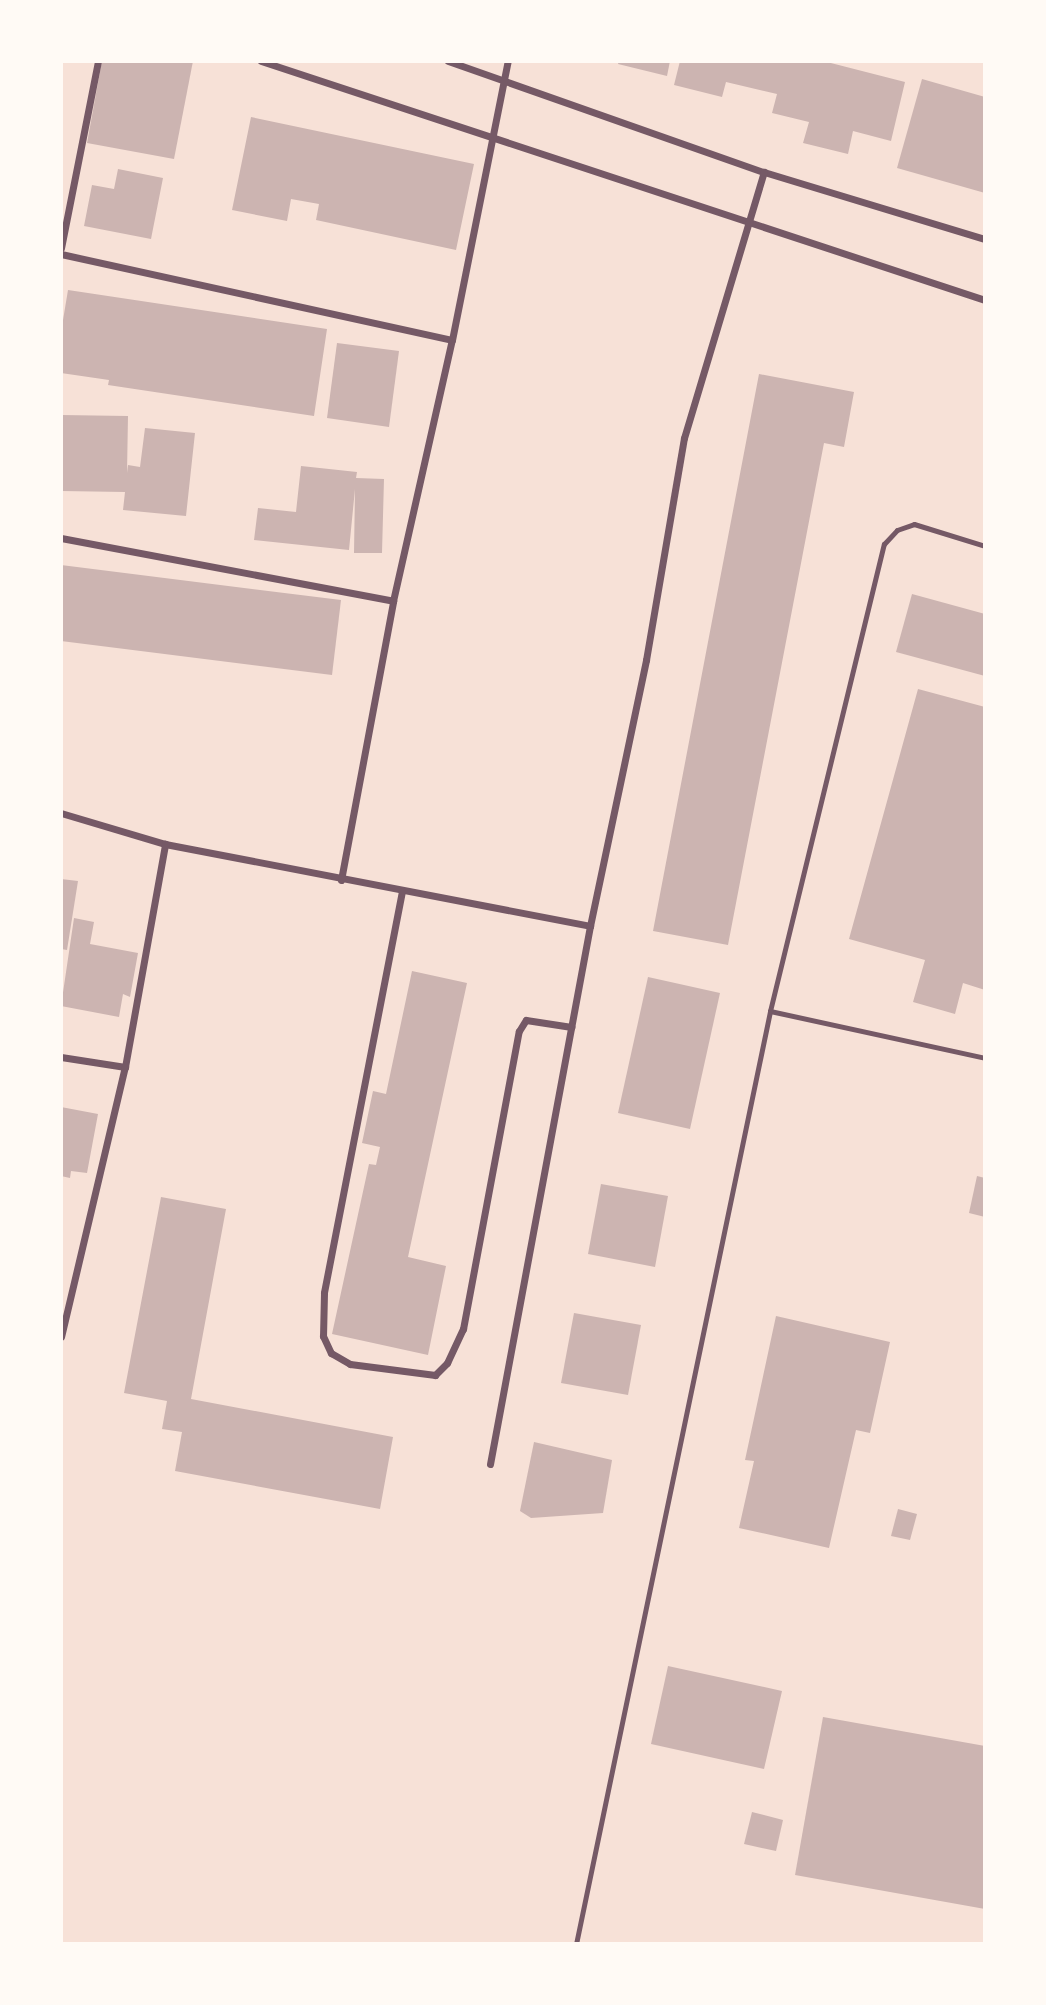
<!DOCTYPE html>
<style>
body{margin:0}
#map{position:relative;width:1046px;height:2005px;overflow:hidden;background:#f7e1d7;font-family:Overpass,sans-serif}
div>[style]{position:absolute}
.building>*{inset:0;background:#ccb4b1}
.service>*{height:5px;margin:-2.5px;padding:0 2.5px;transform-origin:2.5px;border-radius:2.5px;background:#755966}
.minor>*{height:7px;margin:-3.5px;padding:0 3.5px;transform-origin:3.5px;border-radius:3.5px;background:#755966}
span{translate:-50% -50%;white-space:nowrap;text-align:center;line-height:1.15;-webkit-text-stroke:7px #fffaf5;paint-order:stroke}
.frame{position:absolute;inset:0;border:63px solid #fffaf5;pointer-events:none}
</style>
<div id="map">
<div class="building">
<i style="clip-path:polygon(102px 61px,193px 61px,174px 159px,87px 143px)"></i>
<i style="clip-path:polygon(619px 61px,670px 61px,667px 76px,618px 64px)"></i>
<i style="clip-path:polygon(680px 61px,823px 61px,905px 82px,891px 141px,853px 131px,848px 154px,803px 143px,809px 122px,772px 113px,777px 94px,726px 82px,722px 97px,674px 85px)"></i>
<i style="clip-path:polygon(922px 79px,985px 97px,985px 193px,897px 168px)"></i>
<i style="clip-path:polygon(251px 117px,474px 164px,456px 250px,316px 220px,319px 204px,291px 199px,287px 221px,232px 210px)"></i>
<i style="clip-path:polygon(118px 169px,163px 178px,151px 239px,84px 226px,92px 185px,114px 189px)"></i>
<i style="clip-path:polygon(68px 290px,327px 329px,314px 416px,108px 385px,109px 380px,61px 373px,61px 332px)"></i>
<i style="clip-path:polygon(337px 343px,399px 351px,389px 427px,327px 418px)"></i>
<i style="clip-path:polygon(759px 374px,854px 392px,844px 447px,824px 443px,728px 945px,653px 931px)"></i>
<i style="clip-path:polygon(61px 415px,128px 416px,127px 473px,128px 465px,140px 467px,145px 428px,195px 433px,186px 516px,123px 510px,125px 492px,61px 491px)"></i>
<i style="clip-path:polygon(301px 466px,357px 472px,356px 478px,384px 479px,382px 553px,354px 553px,355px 489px,349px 550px,254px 540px,258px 508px,296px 512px)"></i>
<i style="clip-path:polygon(61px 565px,341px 600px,332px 675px,61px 641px)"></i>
<i style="clip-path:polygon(912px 594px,985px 614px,985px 676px,896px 652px)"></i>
<i style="clip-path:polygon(918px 689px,985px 707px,985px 990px,963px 983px,955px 1014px,913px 1002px,925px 960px,849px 939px)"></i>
<i style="clip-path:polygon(61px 879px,78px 881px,67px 950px,61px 949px)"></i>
<i style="clip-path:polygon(74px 918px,94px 922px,90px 944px,138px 953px,130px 997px,123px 994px,119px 1017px,61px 1006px)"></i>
<i style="clip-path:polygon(412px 971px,467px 983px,408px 1257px,446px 1266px,428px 1355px,332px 1334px,369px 1164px,376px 1165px,380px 1147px,362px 1143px,373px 1091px,386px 1094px)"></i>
<i style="clip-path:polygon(648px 977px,720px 993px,690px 1129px,618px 1113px)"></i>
<i style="clip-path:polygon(61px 1107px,98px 1114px,87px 1173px,71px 1171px,70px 1178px,61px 1176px)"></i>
<i style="clip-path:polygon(977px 1176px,985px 1178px,985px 1217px,969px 1213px)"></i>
<i style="clip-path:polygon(601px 1184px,668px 1196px,655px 1267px,588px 1254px)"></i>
<i style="clip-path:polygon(161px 1197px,226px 1209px,191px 1399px,393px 1437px,380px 1509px,175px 1471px,182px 1432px,162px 1429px,167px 1401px,124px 1393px)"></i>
<i style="clip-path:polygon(574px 1313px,641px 1325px,628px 1395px,561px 1383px)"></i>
<i style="clip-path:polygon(776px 1316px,890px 1342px,870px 1433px,856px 1430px,829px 1548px,739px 1528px,754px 1461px,745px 1460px)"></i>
<i style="clip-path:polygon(534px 1442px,612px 1460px,603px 1513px,531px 1518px,520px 1511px)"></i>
<i style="clip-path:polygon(898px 1509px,917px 1514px,910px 1540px,891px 1536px)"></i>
<i style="clip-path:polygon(668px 1666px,782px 1691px,764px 1769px,651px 1744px)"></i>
<i style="clip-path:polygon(823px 1717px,985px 1746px,985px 1909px,795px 1875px)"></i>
<i style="clip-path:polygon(752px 1812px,783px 1820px,776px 1851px,744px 1844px)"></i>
</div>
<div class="service">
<i style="left:770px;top:1011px;width:220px;rotate:12.3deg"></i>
<i style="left:576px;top:1944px;width:953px;rotate:-78.25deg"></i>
<i style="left:770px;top:1011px;width:481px;rotate:-76.3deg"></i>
<i style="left:884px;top:544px;width:19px;rotate:-47deg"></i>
<i style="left:897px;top:530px;width:18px;rotate:-19deg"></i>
<i style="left:914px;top:524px;width:74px;rotate:17.2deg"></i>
</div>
<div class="minor">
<i style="left:261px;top:61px;width:762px;rotate:18.27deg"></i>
<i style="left:448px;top:61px;width:335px;rotate:19.4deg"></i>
<i style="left:764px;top:172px;width:231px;rotate:16.9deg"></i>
<i style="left:61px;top:248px;width:191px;rotate:-78.8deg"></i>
<i style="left:61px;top:254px;width:400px;rotate:12.4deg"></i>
<i style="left:61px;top:538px;width:338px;rotate:10.7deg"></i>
<i style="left:61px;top:813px;width:109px;rotate:16.6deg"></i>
<i style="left:165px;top:844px;width:433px;rotate:10.9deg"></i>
<i style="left:590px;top:926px;width:272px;rotate:-78.1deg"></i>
<i style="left:646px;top:660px;width:225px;rotate:-80.3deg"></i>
<i style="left:684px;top:438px;width:278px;rotate:-73.3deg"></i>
<i style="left:341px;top:880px;width:284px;rotate:-79.4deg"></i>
<i style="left:393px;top:601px;width:268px;rotate:-77.3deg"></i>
<i style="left:452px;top:340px;width:285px;rotate:-78.7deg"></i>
<i style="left:402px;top:891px;width:409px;rotate:101deg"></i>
<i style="left:324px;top:1293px;width:43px;rotate:91.3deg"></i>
<i style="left:323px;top:1336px;width:19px;rotate:65deg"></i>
<i style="left:331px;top:1353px;width:22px;rotate:30deg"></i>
<i style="left:350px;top:1364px;width:86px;rotate:7.4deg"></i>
<i style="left:435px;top:1375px;width:17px;rotate:-45deg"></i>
<i style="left:447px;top:1363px;width:38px;rotate:-65deg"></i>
<i style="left:463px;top:1329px;width:303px;rotate:-79.4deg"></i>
<i style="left:519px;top:1031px;width:13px;rotate:-58deg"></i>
<i style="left:526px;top:1020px;width:46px;rotate:8.8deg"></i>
<i style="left:61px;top:1057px;width:65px;rotate:8.9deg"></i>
<i style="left:61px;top:1337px;width:277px;rotate:-76.7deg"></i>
<i style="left:125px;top:1067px;width:227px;rotate:-79.8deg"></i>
<i style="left:490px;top:1464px;width:547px;rotate:-79.47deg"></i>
</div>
<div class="frame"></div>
</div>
